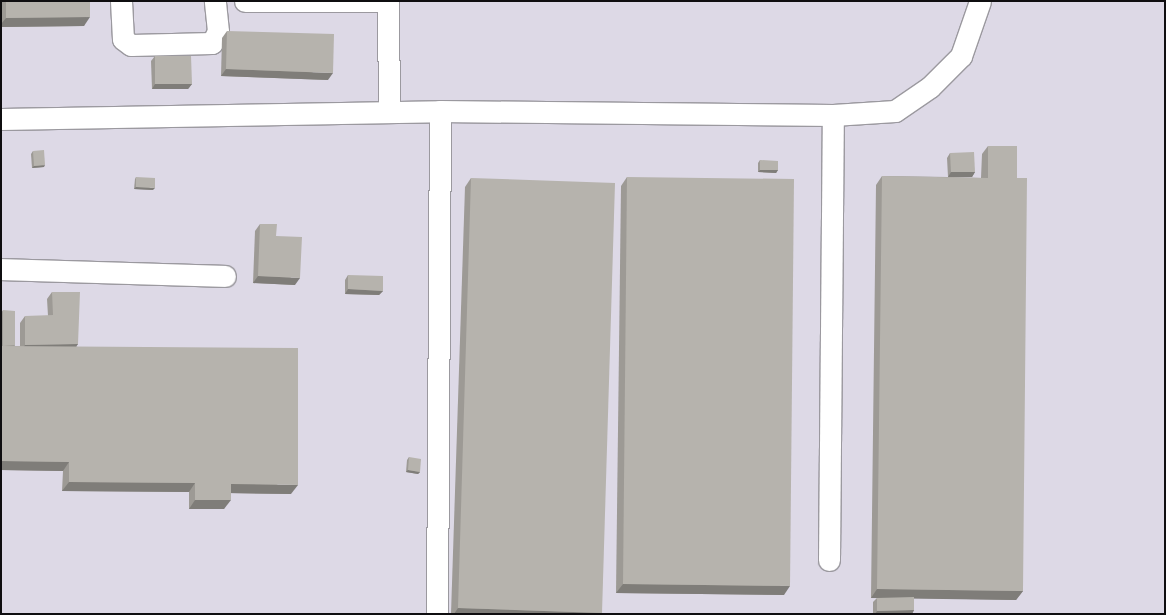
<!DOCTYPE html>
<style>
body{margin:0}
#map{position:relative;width:1166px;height:615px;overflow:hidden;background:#e8e6ec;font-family:Raleway,sans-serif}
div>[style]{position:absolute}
.built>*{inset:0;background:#ddd9e6}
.roads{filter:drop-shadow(1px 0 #9b999f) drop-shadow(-1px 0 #9b999f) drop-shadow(0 1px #9b999f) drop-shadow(0 -1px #9b999f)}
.minor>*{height:21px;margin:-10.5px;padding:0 10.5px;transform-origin:10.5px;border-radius:10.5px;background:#fff}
.wall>*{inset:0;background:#9d9a95}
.shaded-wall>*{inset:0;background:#7f7d79}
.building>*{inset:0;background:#b6b3ad}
span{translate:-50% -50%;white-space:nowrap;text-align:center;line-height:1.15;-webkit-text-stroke:5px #fff;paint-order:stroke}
.frame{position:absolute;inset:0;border:2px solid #0f0e10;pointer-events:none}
</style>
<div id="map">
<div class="built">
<i style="clip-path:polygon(1px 1px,1165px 1px,1165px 614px,1px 614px)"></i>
</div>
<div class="roads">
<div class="minor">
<i style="left:121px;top:1px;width:38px;rotate:87deg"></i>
<i style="left:123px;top:39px;width:10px;rotate:37deg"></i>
<i style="left:131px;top:45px;width:81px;rotate:-1.4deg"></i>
<i style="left:212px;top:43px;width:13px;rotate:-63deg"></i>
<i style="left:218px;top:31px;width:30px;rotate:-96deg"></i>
<i style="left:245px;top:1px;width:143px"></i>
<i style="left:388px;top:1px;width:111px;rotate:89.5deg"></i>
<i style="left:1px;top:119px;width:439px;rotate:-1deg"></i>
<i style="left:440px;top:111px;width:393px;rotate:0.6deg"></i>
<i style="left:833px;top:115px;width:62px;rotate:-3.7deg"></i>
<i style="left:895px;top:111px;width:42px;rotate:-34.4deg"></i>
<i style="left:930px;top:87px;width:44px;rotate:-45deg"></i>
<i style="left:961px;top:56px;width:58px;rotate:-70.9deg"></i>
<i style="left:1px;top:269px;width:224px;rotate:1.8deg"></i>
<i style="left:829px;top:560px;width:445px;rotate:-89.5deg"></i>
<i style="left:437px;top:614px;width:503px;rotate:-89.66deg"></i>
</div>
</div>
<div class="wall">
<i style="clip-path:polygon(1px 1px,90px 1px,84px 26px,1px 27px)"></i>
<i style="clip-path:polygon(227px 31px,328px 80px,221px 76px,222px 38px)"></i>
<i style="clip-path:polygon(155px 56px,192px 84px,188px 89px,152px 89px,151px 61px)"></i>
<i style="clip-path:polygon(988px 146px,1017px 178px,1023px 591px,1016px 600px,914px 598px,914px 610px,912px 614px,873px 614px,873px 602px,877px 598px,871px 598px,876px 185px,882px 176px,948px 177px,947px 158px,950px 153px,975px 172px,972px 177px,948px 177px,981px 178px,982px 154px)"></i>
<i style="clip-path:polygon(33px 151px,44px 167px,32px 168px,31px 154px)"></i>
<i style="clip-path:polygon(760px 160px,778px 170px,776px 173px,758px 172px,758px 163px)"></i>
<i style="clip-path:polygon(136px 177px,153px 190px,134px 189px,135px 179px)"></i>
<i style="clip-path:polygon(627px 177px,784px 595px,616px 593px,621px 186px)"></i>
<i style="clip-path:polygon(471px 178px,602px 613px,601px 614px,451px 614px,465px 187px)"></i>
<i style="clip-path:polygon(260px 224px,295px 285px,253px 283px,255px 231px)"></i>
<i style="clip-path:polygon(348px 275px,383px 291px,379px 295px,345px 294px,345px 280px)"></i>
<i style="clip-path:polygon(52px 292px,78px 344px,76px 346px,291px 494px,231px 493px,224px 509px,189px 509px,189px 492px,62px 491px,63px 471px,1px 470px,1px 313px,3px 310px,15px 346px,20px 346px,20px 323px,25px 316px,48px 316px,47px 299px)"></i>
<i style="clip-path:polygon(409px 457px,420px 472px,418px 474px,406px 472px,407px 460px)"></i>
</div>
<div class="shaded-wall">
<i style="clip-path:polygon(90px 17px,84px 26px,1px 27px,1px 24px,6px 18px)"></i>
<i style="clip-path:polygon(226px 69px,333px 73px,328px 80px,221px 76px)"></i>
<i style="clip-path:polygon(155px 84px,192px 84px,188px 89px,152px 89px)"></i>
<i style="clip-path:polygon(45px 165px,44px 167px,32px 168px,34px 166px)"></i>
<i style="clip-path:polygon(760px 170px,778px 170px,776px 173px,758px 172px)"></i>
<i style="clip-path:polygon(951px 172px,975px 172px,972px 177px,948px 177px)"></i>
<i style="clip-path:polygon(136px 187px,155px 188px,153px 190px,134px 189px)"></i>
<i style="clip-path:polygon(258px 276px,300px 278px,295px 285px,253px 283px)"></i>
<i style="clip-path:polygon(348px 289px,383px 291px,379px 295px,345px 294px)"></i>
<i style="clip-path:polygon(78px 344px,73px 351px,20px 352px,25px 345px)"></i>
<i style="clip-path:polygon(1px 461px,69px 462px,63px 471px,1px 470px)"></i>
<i style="clip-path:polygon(408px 470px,420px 472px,418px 474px,406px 472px)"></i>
<i style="clip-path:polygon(69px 482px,195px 483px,189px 492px,62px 491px)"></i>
<i style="clip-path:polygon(231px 484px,298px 485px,291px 494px,224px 493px)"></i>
<i style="clip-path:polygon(195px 500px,231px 500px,224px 509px,189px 509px)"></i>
<i style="clip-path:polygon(623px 584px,790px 586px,784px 595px,616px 593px)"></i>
<i style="clip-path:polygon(877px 589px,1023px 591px,1016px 600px,871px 598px)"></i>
<i style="clip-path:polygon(458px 608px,602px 613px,601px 614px,454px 614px)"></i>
<i style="clip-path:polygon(914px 610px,912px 614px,875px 614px,877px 611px)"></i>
</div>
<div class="building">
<i style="clip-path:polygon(6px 1px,90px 1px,90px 17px,6px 18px)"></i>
<i style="clip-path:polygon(227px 31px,334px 34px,333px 73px,226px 69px)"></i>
<i style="clip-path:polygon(155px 56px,191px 56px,192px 84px,155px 84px)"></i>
<i style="clip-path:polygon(988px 146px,1017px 146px,1017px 178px,1027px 178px,1023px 591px,877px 589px,882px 176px,988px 178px)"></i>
<i style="clip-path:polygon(44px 150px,45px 165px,34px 166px,33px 151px)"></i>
<i style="clip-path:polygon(974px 152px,975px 172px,951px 172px,950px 153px)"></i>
<i style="clip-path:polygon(760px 160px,778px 161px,778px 170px,760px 170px)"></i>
<i style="clip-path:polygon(136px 177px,155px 178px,155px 188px,136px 187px)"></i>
<i style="clip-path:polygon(627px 177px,794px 179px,790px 586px,623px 584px)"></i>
<i style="clip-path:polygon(471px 178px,615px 183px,602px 613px,458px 608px)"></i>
<i style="clip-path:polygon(260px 224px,277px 224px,276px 236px,302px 237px,300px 278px,258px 276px)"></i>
<i style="clip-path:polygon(348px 275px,383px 276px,383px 291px,348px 289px)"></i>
<i style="clip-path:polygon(52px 292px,80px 292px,78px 344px,25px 345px,25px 316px,53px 315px)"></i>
<i style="clip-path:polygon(3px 310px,15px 311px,15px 345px,3px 346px)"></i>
<i style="clip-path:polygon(1px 346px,298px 348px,298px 485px,231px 484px,231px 500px,195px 500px,195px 483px,69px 482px,69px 462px,1px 461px)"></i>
<i style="clip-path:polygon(409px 457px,421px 459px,420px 472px,408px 470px)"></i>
<i style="clip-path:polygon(914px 597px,914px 610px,877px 611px,877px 598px)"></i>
</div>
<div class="frame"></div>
</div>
